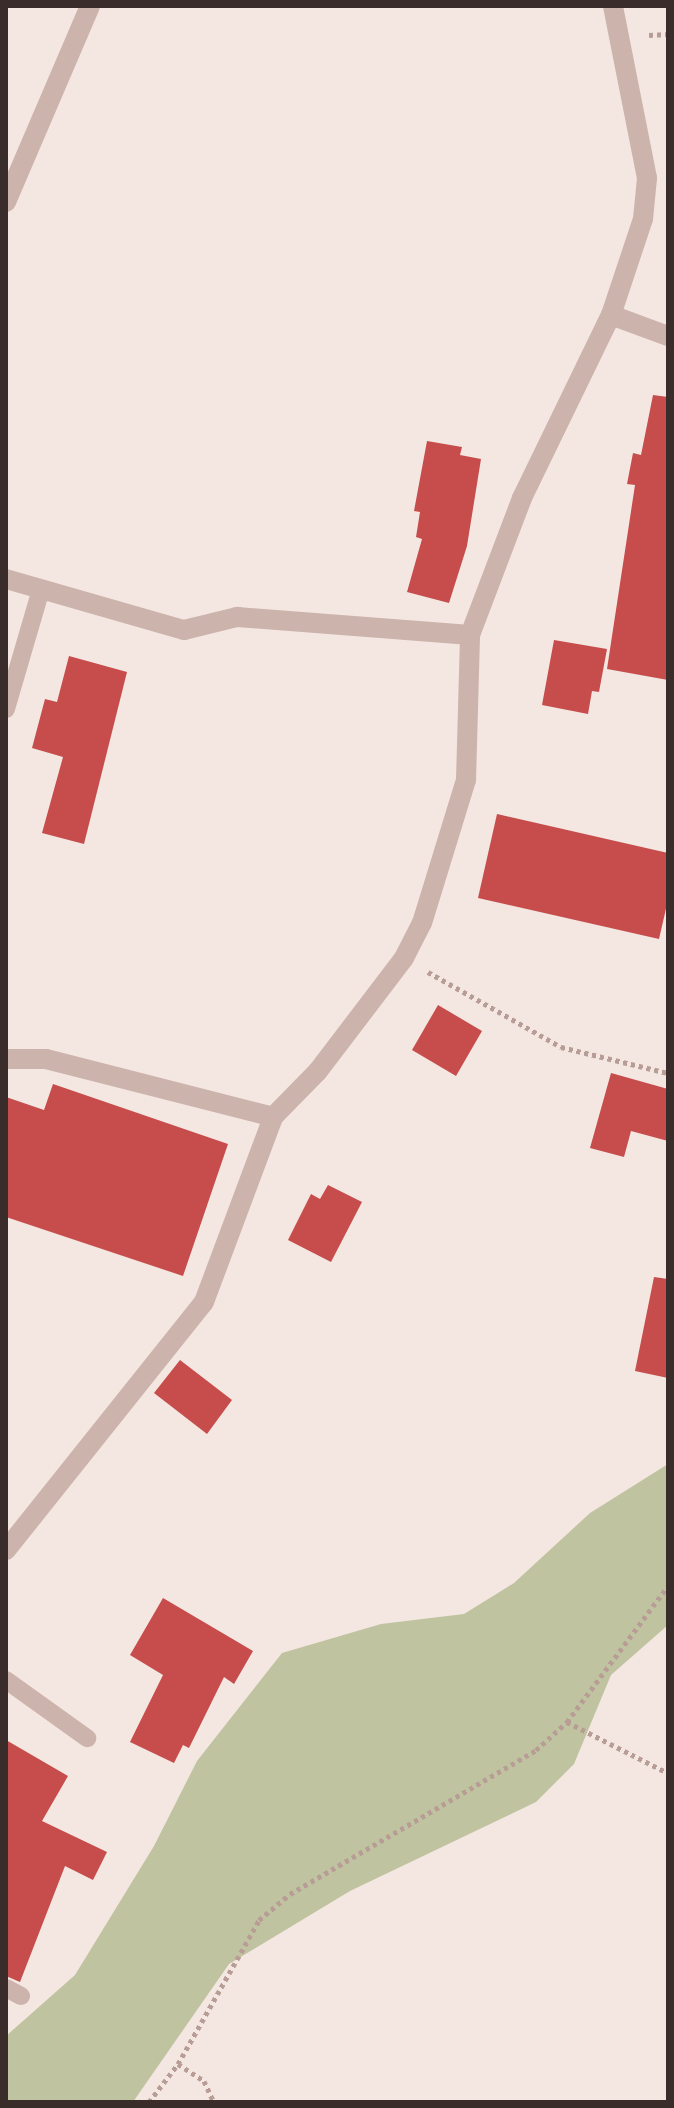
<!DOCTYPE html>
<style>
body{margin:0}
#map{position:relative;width:674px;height:2108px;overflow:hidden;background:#f4e6e1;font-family:"IBM Plex Sans",sans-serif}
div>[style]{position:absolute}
.green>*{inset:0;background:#c0c3a0}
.building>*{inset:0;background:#c64d4c}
.path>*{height:5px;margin-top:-2.5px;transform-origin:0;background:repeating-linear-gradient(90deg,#b89d96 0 4px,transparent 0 8px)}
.lane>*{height:18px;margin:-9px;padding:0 9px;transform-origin:9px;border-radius:9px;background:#ccb3ac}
.street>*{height:20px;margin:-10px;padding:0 10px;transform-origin:10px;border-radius:10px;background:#ccb3ac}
span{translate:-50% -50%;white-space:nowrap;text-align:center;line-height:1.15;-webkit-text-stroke:8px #fbf2ed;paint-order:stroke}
.frame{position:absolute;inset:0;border:8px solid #3a2c2b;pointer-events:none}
</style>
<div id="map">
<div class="green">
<i style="clip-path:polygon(668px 1464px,668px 1625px,611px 1675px,574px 1764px,536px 1802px,350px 1891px,229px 1964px,133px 2102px,6px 2102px,6px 2036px,75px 1975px,154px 1846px,197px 1761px,282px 1653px,381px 1624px,464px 1614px,514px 1583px,590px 1513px)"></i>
</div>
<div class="building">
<i style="clip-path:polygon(653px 395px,668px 397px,668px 680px,607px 669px,635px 485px,627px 484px,633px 453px,641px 455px)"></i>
<i style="clip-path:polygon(427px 441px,462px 447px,460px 455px,481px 459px,467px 546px,449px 603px,407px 592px,422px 539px,416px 537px,420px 512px,414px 511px)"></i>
<i style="clip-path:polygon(554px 640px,607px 649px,599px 692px,592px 691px,588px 714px,542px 705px)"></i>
<i style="clip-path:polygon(69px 656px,127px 672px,84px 844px,42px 833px,63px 757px,32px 748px,45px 699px,57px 702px)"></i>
<i style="clip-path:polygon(497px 814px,668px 853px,668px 900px,659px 939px,478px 898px)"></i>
<i style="clip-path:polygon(438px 1005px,482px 1031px,456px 1076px,412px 1050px)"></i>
<i style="clip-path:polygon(611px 1073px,668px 1089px,668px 1141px,631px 1131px,624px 1157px,590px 1148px)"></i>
<i style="clip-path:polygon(53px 1084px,228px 1144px,183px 1276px,6px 1217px,6px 1097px,44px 1110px)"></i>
<i style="clip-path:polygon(328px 1185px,362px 1202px,331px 1262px,288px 1240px,311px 1194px,320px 1199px)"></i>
<i style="clip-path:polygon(654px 1277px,668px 1279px,668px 1378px,635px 1371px)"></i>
<i style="clip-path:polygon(180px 1360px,232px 1400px,207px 1434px,154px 1393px)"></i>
<i style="clip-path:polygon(163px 1598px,253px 1651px,234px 1684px,224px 1677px,189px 1748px,183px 1745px,174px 1763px,130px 1742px,163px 1675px,130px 1655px)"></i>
<i style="clip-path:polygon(6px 1740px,68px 1776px,42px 1821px,107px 1852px,93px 1880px,65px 1866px,20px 1982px,6px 1976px)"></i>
</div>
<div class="path">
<i style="left:649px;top:35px;width:19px;rotate:-3deg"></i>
<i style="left:428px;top:972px;width:153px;rotate:29.4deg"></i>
<i style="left:561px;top:1047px;width:110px;rotate:13.7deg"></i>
<i style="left:567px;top:1722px;width:113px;rotate:26.8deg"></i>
<i style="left:178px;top:2064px;width:31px;rotate:33deg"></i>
<i style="left:204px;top:2081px;width:23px;rotate:65deg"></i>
<i style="left:149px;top:2102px;width:48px;rotate:-52.7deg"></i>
<i style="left:178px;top:2064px;width:165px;rotate:-60.6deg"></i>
<i style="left:259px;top:1920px;width:40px;rotate:-40deg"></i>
<i style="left:290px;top:1894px;width:285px;rotate:-30.3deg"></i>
<i style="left:536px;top:1750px;width:42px;rotate:-42.1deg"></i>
<i style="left:567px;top:1722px;width:169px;rotate:-53.4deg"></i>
</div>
<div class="lane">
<i style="left:6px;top:709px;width:125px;rotate:-73.7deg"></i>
<i style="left:6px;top:1680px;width:100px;rotate:35.6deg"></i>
<i style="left:6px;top:1988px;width:17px;rotate:28deg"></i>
</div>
<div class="street">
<i style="left:6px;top:202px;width:213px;rotate:-66.8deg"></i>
<i style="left:611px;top:315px;width:61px;rotate:20.2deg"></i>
<i style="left:6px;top:579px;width:185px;rotate:16deg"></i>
<i style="left:184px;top:630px;width:55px;rotate:-13.8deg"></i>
<i style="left:237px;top:617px;width:234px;rotate:4.4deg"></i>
<i style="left:6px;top:1059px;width:40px"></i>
<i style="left:46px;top:1059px;width:234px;rotate:14.3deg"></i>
<i style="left:6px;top:1550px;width:317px;rotate:-51.4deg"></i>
<i style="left:204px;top:1302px;width:197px;rotate:-69.5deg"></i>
<i style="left:273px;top:1117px;width:64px;rotate:-45.6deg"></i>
<i style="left:318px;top:1071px;width:142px;rotate:-52.7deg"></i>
<i style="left:404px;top:958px;width:39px;rotate:-63deg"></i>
<i style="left:422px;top:923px;width:150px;rotate:-72.9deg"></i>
<i style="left:466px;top:780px;width:145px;rotate:-88.4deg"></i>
<i style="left:470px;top:635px;width:147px;rotate:-69.2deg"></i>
<i style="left:522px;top:498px;width:203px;rotate:-64.1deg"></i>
<i style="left:611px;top:315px;width:101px;rotate:-71.6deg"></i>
<i style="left:643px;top:219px;width:41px;rotate:-84.4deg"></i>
<i style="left:647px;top:178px;width:175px;rotate:-101.2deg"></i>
</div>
<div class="frame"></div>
</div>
